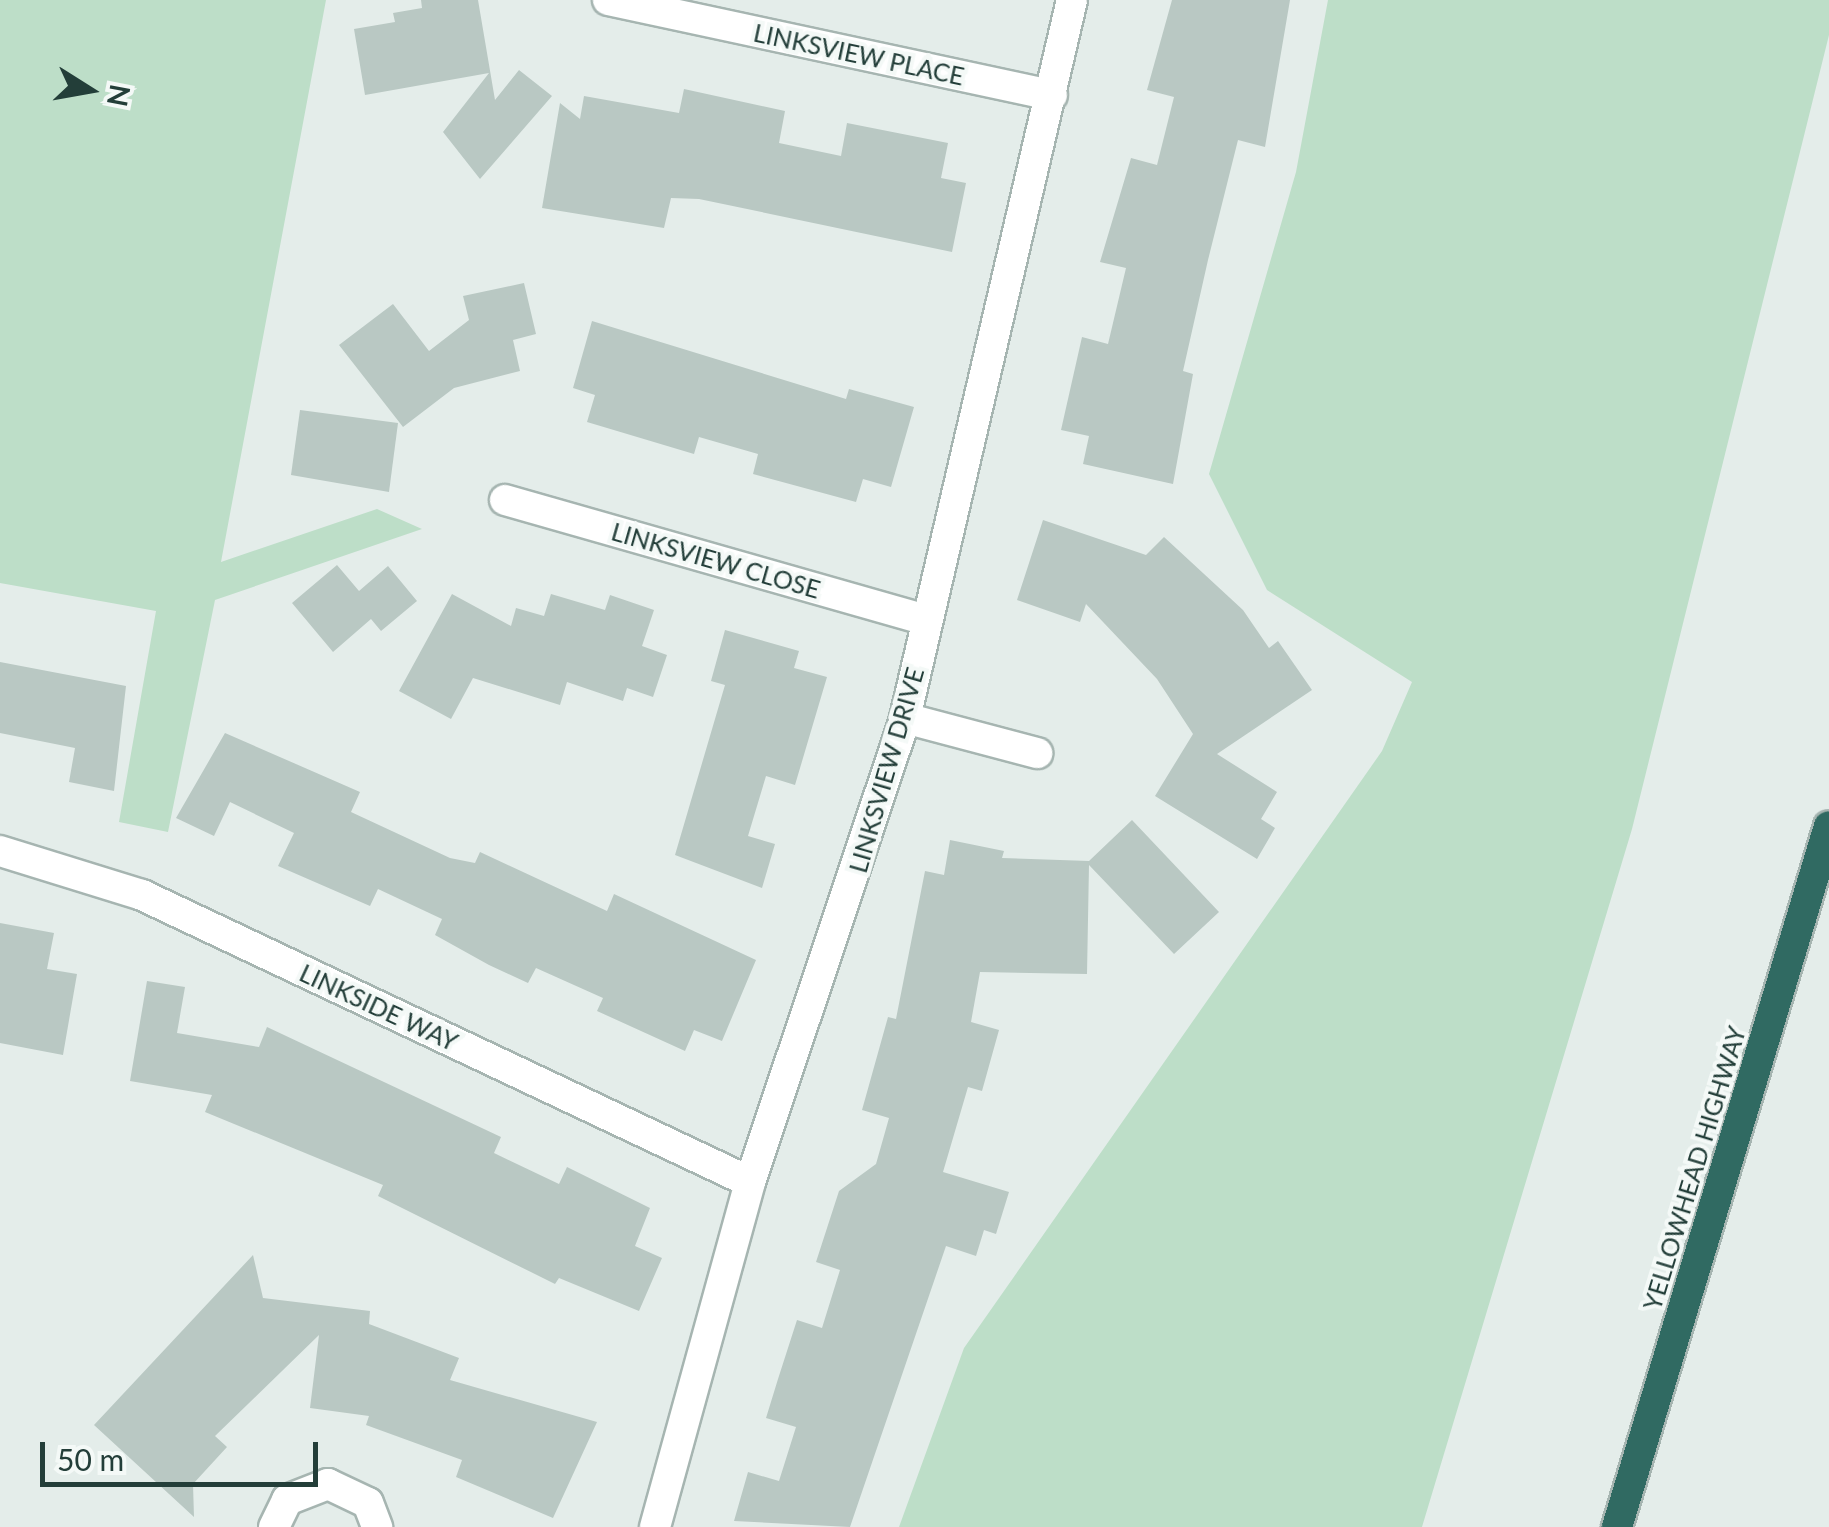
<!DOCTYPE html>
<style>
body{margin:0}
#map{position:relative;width:1829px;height:1527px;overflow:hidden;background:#e4edea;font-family:Lato,sans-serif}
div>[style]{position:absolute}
.green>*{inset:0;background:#bddec8}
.building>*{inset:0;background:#b9c8c3}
.roads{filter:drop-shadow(2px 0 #a6b5b1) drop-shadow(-2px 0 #a6b5b1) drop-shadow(0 2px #a6b5b1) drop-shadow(0 -2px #a6b5b1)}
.street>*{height:30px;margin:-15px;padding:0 15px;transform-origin:15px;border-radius:15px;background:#fff}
.highway>*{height:30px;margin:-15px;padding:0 15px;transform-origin:15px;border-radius:15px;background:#306a62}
span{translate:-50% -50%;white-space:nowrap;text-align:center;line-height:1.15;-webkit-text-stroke:8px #f4f9f7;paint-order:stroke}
.street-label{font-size:25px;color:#233e39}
.north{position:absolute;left:40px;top:40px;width:100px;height:100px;-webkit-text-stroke:8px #f4f9f7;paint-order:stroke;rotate:101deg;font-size:28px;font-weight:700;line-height:40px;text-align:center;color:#233e39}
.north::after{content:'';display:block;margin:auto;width:35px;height:45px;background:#233e39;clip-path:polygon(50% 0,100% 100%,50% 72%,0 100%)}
.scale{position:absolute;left:40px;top:1442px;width:278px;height:45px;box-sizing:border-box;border:5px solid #233e39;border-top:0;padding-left:12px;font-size:30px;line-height:35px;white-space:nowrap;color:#233e39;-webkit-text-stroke:8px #f4f9f7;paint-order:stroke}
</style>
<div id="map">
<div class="green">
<i style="clip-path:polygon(0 0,326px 0,221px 562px,377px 509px,422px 529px,215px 600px,168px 832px,119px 822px,156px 611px,0 583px)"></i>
<i style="clip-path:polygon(1328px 0,1829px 0,1829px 35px,1632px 829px,1422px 1527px,899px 1527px,964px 1348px,1382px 751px,1412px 682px,1267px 590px,1209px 474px,1296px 172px)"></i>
</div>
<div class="building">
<i style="clip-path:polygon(421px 0,478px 0,495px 100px,519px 70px,552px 96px,480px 179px,443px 132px,489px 73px,365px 95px,354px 29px,395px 22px,393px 13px,422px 8px)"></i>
<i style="clip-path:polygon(1172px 0,1290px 0,1265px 147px,1238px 140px,1208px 260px,1183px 371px,1193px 374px,1173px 484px,1083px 464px,1089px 436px,1061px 430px,1082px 337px,1108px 344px,1126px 268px,1100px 262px,1131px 158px,1157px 165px,1174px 97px,1147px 90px)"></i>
<i style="clip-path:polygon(684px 89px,785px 111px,779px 143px,841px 156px,847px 123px,948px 143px,941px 178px,966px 183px,952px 252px,699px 199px,671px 198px,664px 228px,542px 208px,560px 103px,580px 119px,584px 96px,679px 113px)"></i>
<i style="clip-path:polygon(524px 283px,536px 334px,513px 340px,520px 371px,454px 388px,403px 427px,339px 345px,393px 304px,429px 351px,469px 320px,463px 296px)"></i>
<i style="clip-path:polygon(592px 321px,846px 399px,849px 389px,914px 407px,891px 487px,863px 479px,856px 502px,753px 474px,758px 454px,699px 437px,694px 454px,587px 422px,595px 395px,573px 388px)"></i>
<i style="clip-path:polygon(300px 410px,398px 423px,389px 492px,291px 475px)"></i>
<i style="clip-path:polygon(1043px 520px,1146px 555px,1164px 537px,1243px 610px,1269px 648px,1278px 641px,1312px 690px,1217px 754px,1277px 792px,1261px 819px,1275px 828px,1257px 859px,1155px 796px,1193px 734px,1157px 679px,1086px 604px,1080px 622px,1017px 600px)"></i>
<i style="clip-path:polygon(337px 565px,359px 591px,388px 566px,417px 601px,381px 631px,371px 619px,333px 652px,292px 603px)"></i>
<i style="clip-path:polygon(452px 594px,511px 626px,516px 608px,544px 616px,551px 594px,605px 610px,610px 595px,654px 610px,642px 646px,667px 655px,653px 697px,627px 688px,623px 701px,567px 682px,560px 705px,473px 678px,451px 719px,399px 691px)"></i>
<i style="clip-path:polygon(725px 630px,799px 651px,794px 668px,827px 677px,795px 785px,766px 776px,748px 836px,775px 844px,762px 888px,675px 855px,725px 685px,711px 681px)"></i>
<i style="clip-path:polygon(0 662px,126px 686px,114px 791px,69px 782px,75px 748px,0 733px)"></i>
<i style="clip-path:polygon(225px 733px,360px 792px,351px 812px,450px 858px,475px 863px,480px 852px,607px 911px,614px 894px,756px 960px,722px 1041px,694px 1030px,685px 1051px,597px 1011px,603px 998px,536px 968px,528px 983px,489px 965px,435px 935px,442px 919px,378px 889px,370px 906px,278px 866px,294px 833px,230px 802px,214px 836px,176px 818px)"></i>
<i style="clip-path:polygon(1132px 820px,1219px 912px,1174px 954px,1089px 865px,1087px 974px,980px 972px,971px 1022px,999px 1030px,982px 1091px,968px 1087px,943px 1172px,1009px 1192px,996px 1234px,984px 1230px,976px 1256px,946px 1246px,850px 1527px,734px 1521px,748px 1472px,779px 1481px,796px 1427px,766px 1418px,778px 1379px,797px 1320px,822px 1328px,840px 1270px,816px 1262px,839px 1191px,876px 1164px,889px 1118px,862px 1110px,888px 1017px,896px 1019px,925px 871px,944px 875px,950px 840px,1004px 851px,1002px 858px,1089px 861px)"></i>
<i style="clip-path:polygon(0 923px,54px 933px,47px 969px,77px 974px,63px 1055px,0 1043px)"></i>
<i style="clip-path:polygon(147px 981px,185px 987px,177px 1033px,259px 1047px,267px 1027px,501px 1137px,494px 1153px,559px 1184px,567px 1167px,650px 1208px,635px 1246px,662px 1258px,639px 1311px,559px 1278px,555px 1284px,378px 1196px,383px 1185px,205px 1112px,212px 1095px,130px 1081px)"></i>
<i style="clip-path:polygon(253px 1255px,263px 1298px,370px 1311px,369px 1324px,459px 1358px,450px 1380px,597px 1422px,553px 1518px,456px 1477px,462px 1460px,366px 1425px,369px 1416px,310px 1408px,319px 1335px,215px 1436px,227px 1447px,193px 1484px,194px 1517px,94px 1425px)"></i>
</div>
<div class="roads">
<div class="street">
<i style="left:608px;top:0;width:454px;rotate:12.1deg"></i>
<i style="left:505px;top:500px;width:439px;rotate:15.9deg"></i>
<i style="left:905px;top:718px;width:137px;rotate:14.9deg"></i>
<i style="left:0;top:851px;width:149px;rotate:17.2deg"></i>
<i style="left:142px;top:895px;width:672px;rotate:25.27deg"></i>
<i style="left:274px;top:1527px;width:30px;rotate:-64deg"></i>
<i style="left:287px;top:1500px;width:44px;rotate:-21.3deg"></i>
<i style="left:328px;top:1484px;width:44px;rotate:25.4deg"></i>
<i style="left:368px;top:1503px;width:26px;rotate:69deg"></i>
<i style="left:655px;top:1527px;width:358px;rotate:-74.6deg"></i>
<i style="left:750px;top:1182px;width:489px;rotate:-71.5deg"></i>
<i style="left:905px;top:718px;width:737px;rotate:-76.91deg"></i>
</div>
<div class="highway">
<i style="left:1617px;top:1527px;width:732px;rotate:-73.17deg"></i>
</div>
</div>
<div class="street-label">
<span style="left:859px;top:54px;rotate:12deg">LINKSVIEW PLACE</span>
<span style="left:716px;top:560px;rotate:16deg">LINKSVIEW CLOSE</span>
<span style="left:886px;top:770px;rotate:-74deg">LINKSVIEW DRIVE</span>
<span style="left:379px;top:1007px;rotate:25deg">LINKSIDE WAY</span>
<span style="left:1694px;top:1168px;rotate:-73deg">YELLOWHEAD HIGHWAY</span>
</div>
<div class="north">N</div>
<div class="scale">50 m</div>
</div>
